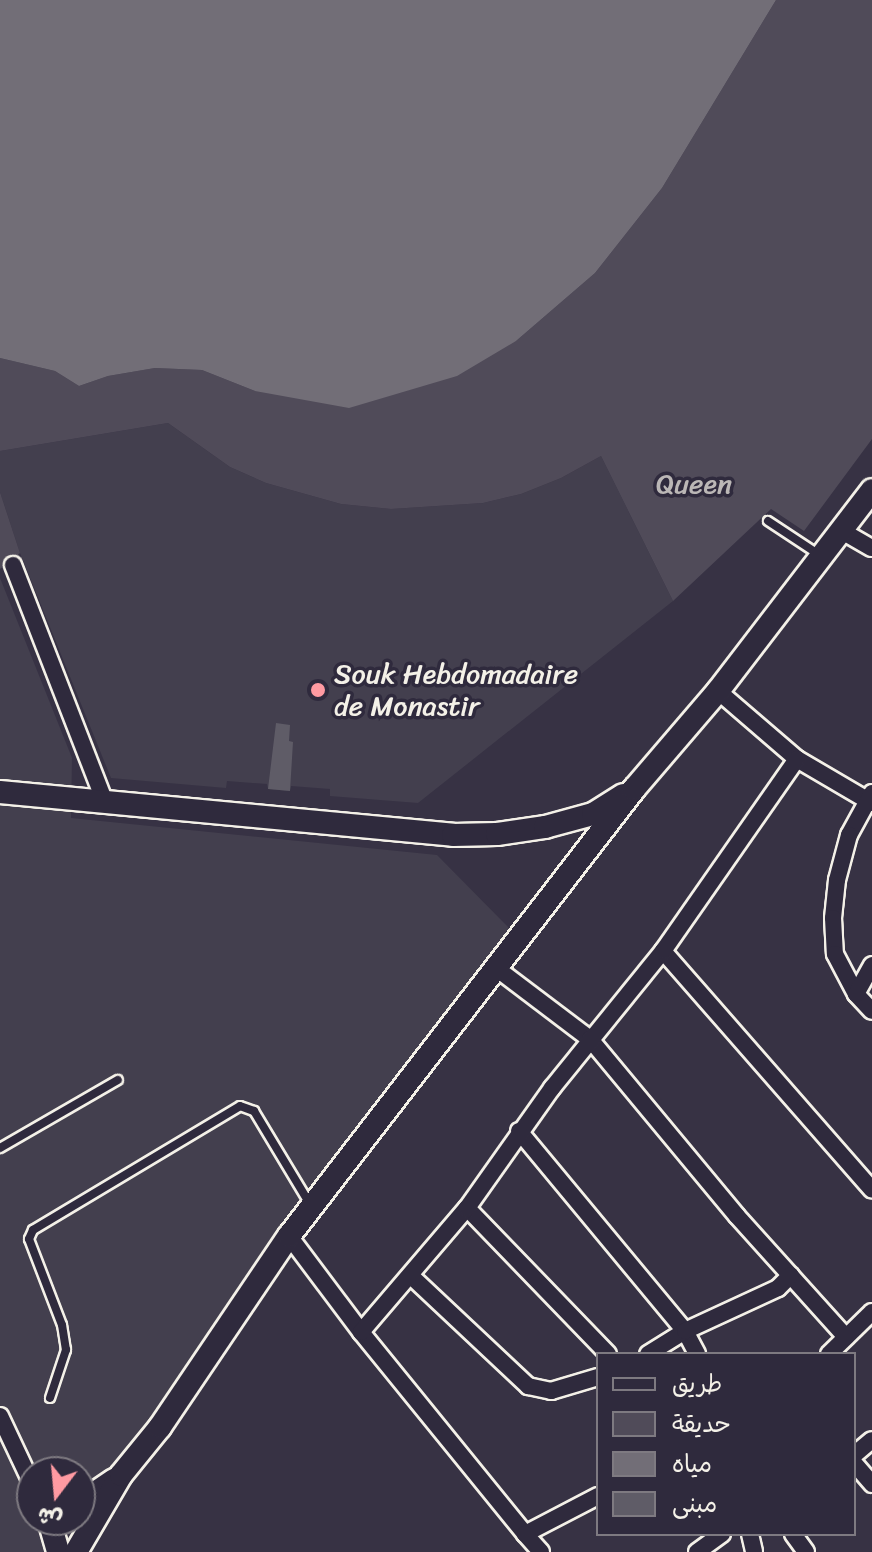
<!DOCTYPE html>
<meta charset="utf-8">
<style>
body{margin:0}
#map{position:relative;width:872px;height:1552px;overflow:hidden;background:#373244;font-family:Sriracha,"Playpen Sans Arabic",sans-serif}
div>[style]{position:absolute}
.built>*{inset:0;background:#433f4e}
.green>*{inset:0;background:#504b59}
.water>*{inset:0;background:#726e77}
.building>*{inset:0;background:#5f5c67}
.roads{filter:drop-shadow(2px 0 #f4f1e8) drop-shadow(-2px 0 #f4f1e8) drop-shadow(0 2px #f4f1e8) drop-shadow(0 -2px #f4f1e8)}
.lane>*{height:8px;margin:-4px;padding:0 4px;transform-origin:4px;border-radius:4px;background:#2f2a3d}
.street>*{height:16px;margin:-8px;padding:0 8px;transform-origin:8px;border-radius:8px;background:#2f2a3d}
.secondary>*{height:22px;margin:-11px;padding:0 11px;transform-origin:11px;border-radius:11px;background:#2f2a3d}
.dots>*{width:22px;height:22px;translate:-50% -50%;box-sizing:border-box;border:4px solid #2f2a3d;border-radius:50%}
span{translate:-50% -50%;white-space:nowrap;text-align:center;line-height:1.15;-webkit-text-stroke:7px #2f2a3d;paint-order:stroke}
.park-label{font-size:28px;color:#bbb7b6}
.poi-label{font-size:28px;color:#f4f1e8}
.left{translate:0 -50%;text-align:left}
.legend{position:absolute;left:596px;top:1352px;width:260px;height:184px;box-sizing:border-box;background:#2f2a3d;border:2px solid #7e7a81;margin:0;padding:10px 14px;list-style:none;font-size:24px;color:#f4f1e8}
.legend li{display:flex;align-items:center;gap:16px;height:40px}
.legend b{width:40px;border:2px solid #7e7a81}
.north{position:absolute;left:16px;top:1456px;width:80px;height:80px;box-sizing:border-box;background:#2f2a3d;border:2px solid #7e7a81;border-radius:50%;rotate:196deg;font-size:22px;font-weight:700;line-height:32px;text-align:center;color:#f4f1e8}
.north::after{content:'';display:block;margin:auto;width:28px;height:36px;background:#ff9aa2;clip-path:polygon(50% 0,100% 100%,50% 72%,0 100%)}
</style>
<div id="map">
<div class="built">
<i style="clip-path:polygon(168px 423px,230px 467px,266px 483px,341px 504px,391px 509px,483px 503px,521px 494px,561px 478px,601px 456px,673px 601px,418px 803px,330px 796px,330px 789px,291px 786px,290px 791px,268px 789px,267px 784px,227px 781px,226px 788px,111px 778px,20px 553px,0 492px,0 451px)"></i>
<i style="clip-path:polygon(0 578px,72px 758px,71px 818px,437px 855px,509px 928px,273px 1254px,161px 1424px,101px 1487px,80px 1488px,80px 1472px,32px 1472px,32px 1520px,48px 1520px,47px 1552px,0 1552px)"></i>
</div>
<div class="green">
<i style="clip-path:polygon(776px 0,872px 0,872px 439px,804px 531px,771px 509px,673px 601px,601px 456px,561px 478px,521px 494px,483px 503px,391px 509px,341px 504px,266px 483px,230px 467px,168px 423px,0 451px,0 358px,55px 371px,79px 386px,108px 376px,155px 368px,202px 370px,255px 391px,516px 341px,595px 273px,662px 188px)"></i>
<i style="clip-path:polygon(0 492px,20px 553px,0 569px)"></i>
</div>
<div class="water">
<i style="clip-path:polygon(0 0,776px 0,662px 188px,595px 273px,516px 341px,457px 376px,349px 408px,255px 391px,202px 370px,155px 368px,108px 376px,79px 386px,55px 371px,0 358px)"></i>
</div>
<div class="building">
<i style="clip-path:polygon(276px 723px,290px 725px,289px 741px,293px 742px,290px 791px,268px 789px)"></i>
</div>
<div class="roads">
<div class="lane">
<i style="left:768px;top:521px;width:64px;rotate:33.4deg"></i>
<i style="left:0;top:1148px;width:136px;rotate:-30deg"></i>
<i style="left:50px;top:1398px;width:51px;rotate:-71.6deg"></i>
<i style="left:66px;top:1350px;width:25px;rotate:-99deg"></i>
<i style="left:62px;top:1325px;width:92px;rotate:-111deg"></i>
<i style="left:29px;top:1239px;width:10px;rotate:-66deg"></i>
<i style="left:33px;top:1230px;width:241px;rotate:-30.9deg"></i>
<i style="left:240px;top:1106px;width:15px;rotate:20deg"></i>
<i style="left:254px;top:1111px;width:111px;rotate:59deg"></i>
</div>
<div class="street">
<i style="left:842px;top:531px;width:34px;rotate:30deg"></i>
<i style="left:13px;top:565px;width:254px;rotate:68.8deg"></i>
<i style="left:718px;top:691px;width:104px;rotate:40.7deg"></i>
<i style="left:797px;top:759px;width:87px;rotate:30.4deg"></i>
<i style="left:872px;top:793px;width:48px;rotate:118.7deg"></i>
<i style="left:849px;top:835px;width:47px;rotate:104.9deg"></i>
<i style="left:837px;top:880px;width:38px;rotate:96deg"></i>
<i style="left:833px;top:918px;width:36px;rotate:87deg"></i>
<i style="left:835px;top:954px;width:45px;rotate:62.3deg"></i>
<i style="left:856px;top:994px;width:23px;rotate:47deg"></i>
<i style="left:663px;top:951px;width:317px;rotate:48.8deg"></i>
<i style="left:496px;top:968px;width:118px;rotate:37.1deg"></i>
<i style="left:590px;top:1039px;width:230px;rotate:50.3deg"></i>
<i style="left:737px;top:1216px;width:163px;rotate:48deg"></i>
<i style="left:856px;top:994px;width:33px;rotate:-61deg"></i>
<i style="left:519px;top:1131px;width:260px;rotate:50.3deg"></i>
<i style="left:685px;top:1331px;width:26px;rotate:62deg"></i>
<i style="left:467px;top:1208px;width:203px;rotate:46deg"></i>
<i style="left:289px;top:1236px;width:120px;rotate:53.1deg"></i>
<i style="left:361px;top:1332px;width:260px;rotate:50.9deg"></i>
<i style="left:525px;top:1534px;width:82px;rotate:-27.5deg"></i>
<i style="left:411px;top:1276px;width:161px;rotate:43.2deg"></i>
<i style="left:528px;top:1386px;width:24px;rotate:12deg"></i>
<i style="left:551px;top:1391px;width:49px;rotate:-16.6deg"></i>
<i style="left:361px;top:1332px;width:163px;rotate:-49.5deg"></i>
<i style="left:467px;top:1208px;width:147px;rotate:-54.7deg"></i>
<i style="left:552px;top:1088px;width:176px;rotate:-51deg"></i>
<i style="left:663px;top:951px;width:234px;rotate:-55.1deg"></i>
<i style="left:648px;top:1354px;width:44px;rotate:-31.9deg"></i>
<i style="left:685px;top:1331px;width:102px;rotate:-24.8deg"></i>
<i style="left:778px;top:1288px;width:18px;rotate:-45deg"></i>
<i style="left:829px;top:1354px;width:60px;rotate:-44.3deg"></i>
<i style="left:0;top:1416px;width:75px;rotate:64.8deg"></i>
<i style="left:854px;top:1455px;width:23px;rotate:-40deg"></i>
<i style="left:854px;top:1463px;width:28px;rotate:49deg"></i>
<i style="left:525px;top:1534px;width:24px;rotate:48deg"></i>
<i style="left:750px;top:1534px;width:18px;rotate:77deg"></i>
<i style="left:793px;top:1534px;width:22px;rotate:54deg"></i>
<i style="left:697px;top:1552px;width:31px;rotate:-36deg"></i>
</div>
<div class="secondary">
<i style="left:0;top:792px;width:455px;rotate:5.4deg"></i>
<i style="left:453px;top:835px;width:44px;rotate:-1.3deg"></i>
<i style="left:497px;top:834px;width:49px;rotate:-8.3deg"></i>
<i style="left:545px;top:827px;width:50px;rotate:-15.2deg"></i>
<i style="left:593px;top:814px;width:36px;rotate:-32deg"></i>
<i style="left:80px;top:1503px;width:41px;rotate:-34.1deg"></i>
<i style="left:49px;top:1520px;width:33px;rotate:74deg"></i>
<i style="left:76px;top:1552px;width:89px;rotate:-59.7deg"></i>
<i style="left:121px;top:1475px;width:62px;rotate:-50.9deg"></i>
<i style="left:160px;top:1427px;width:230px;rotate:-56deg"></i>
<i style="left:289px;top:1236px;width:565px;rotate:-52.34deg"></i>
<i style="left:634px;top:789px;width:129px;rotate:-49.4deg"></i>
<i style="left:718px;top:691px;width:253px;rotate:-52.5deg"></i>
</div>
</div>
<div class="dots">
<i style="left:318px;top:690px;background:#ff9aa2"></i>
</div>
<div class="park-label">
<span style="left:694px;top:484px">Queen</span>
</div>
<div class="poi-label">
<span class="left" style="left:334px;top:690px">Souk Hebdomadaire<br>de Monastir</span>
</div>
<ul class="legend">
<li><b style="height:10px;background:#2f2a3d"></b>طريق</li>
<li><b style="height:22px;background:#504b59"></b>حديقة</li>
<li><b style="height:22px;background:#726e77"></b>مياه</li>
<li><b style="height:22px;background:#5f5c67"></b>مبنى</li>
</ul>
<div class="north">ش</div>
</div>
